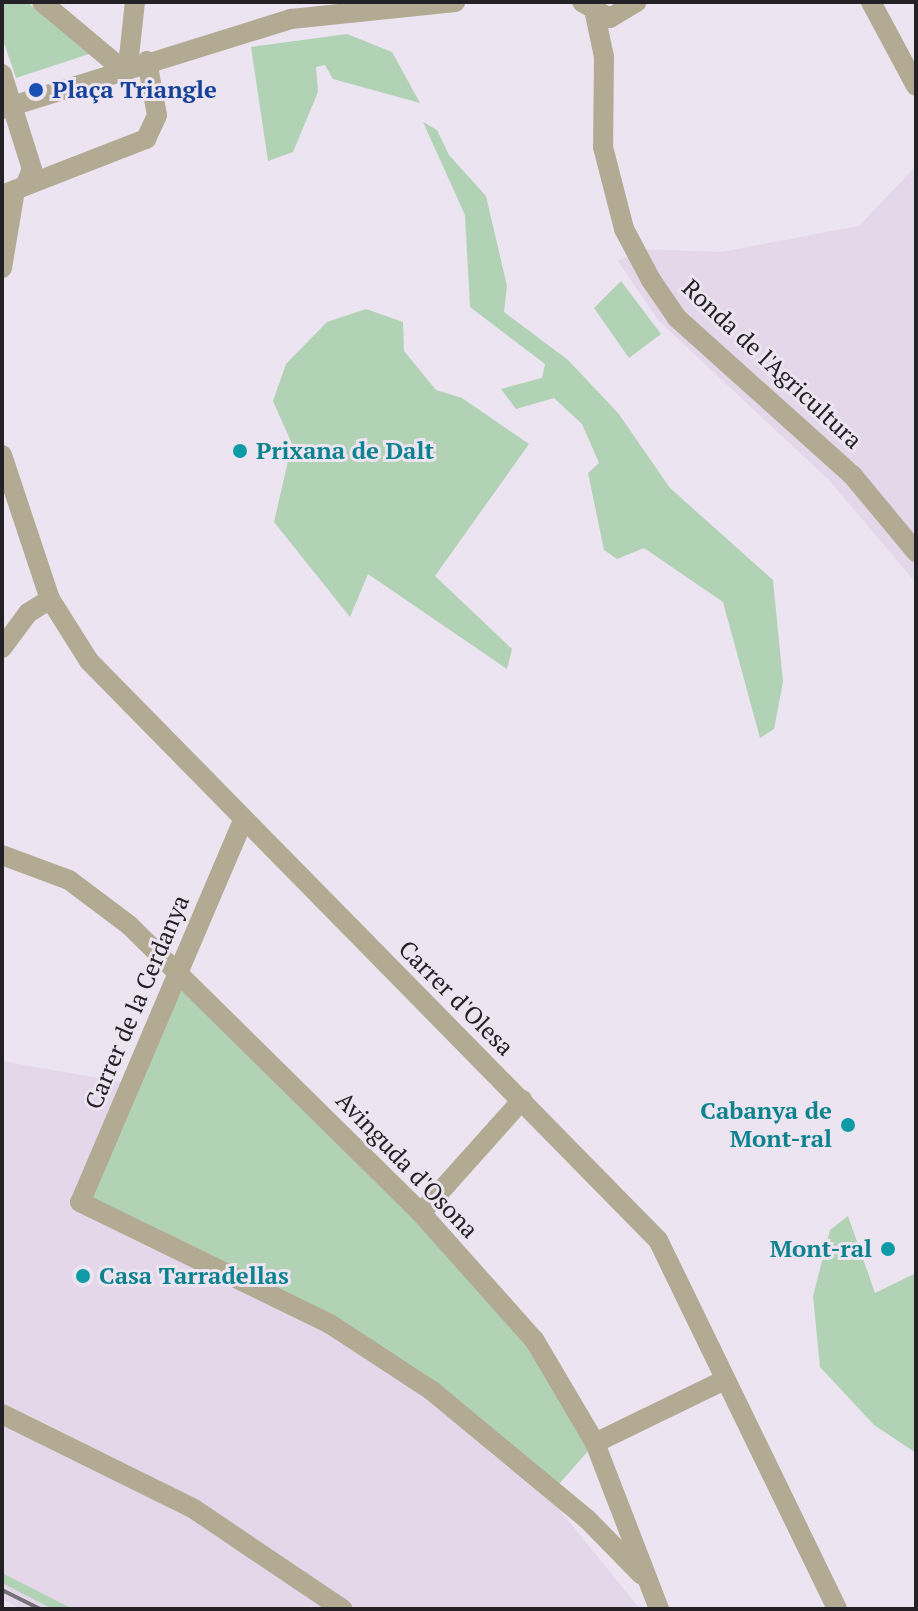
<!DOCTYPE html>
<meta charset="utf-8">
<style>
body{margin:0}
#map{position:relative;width:918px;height:1611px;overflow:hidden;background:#ece4f0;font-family:"PT Serif",serif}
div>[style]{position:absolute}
.built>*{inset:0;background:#e3d7e9}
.green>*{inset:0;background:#b2d2b6}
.minor>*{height:20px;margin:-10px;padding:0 10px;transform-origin:10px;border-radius:10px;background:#b3aa94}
.rail>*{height:4px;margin:-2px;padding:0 2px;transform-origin:2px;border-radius:2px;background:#767279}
.dots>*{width:22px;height:22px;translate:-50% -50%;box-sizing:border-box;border:4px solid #ece4f0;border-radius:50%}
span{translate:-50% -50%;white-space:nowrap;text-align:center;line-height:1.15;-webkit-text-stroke:6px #ece4f0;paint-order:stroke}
.transit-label{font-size:24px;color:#164399;font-weight:700}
.left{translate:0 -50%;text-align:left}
.street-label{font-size:24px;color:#232125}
.culture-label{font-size:24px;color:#0d838f;font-weight:700}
.right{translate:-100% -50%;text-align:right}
.frame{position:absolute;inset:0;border:4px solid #232125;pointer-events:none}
</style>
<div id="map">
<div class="built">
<i style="clip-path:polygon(916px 166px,916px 583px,830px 481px,658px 320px,618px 261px,642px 249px,721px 252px,859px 226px)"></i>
<i style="clip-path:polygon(2px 1061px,126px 1083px,367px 1347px,549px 1497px,640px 1609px,73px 1609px,2px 1573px)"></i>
<i style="clip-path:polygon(2px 1583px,52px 1609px,21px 1609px,2px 1599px)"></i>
</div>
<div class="green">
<i style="clip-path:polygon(2px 2px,27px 2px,89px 54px,16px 78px,2px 37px)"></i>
<i style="clip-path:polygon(347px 34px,392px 52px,420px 103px,333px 79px,325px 65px,316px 67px,318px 92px,293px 152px,268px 161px,251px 47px)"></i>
<i style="clip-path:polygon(423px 122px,437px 130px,449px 155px,486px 196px,507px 286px,504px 312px,568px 360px,618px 413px,670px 488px,773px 580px,783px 682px,774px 729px,760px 738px,723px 602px,644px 548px,617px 559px,604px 550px,588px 473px,599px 463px,582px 424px,554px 398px,516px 409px,501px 389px,542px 378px,545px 364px,470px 307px,465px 215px)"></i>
<i style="clip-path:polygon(621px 281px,661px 334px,629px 358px,594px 308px)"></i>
<i style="clip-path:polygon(366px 309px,403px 322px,404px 351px,436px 390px,462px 398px,529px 444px,435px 576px,512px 649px,507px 669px,368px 574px,350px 617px,274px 522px,292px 444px,273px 401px,286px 364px,327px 322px)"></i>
<i style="clip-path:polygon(177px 971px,535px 1341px,595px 1443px,554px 1490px,330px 1324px,80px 1202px)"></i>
<i style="clip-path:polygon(848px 1216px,875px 1293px,916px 1273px,916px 1453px,874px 1425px,820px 1367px,813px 1296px,830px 1230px)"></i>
<i style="clip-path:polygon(2px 1573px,73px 1609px,52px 1609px,2px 1583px)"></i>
</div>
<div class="minor">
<i style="left:42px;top:2px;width:103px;rotate:39.9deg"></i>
<i style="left:582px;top:2px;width:32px;rotate:30deg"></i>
<i style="left:610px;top:18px;width:31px;rotate:-31deg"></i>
<i style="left:871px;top:2px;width:95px;rotate:61.8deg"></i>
<i style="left:595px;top:14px;width:44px;rotate:78.2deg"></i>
<i style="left:604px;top:57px;width:90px;rotate:90.6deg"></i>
<i style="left:603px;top:147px;width:85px;rotate:75.6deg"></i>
<i style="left:624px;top:229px;width:58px;rotate:62.1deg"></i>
<i style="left:651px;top:280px;width:46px;rotate:55.6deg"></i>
<i style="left:677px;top:318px;width:237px;rotate:41.9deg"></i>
<i style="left:853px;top:476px;width:99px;rotate:50.3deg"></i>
<i style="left:128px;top:66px;width:64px;rotate:-83.8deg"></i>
<i style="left:2px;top:74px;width:100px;rotate:72.5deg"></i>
<i style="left:32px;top:169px;width:18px;rotate:112deg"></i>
<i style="left:2px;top:109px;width:303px;rotate:-17.3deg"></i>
<i style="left:291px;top:19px;width:165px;rotate:-5.9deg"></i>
<i style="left:2px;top:195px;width:155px;rotate:-21.3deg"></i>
<i style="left:146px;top:139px;width:26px;rotate:-65deg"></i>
<i style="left:157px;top:115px;width:55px;rotate:-100.5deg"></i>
<i style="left:2px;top:268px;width:79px;rotate:-80.5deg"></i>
<i style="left:2px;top:455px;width:152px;rotate:71.6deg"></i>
<i style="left:50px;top:599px;width:73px;rotate:57.8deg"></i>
<i style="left:89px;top:661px;width:812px;rotate:45.5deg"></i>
<i style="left:658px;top:1240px;width:410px;rotate:64.1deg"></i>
<i style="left:2px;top:648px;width:44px;rotate:-53.4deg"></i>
<i style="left:28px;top:613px;width:26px;rotate:-32deg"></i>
<i style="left:242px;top:823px;width:412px;rotate:113.1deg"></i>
<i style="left:80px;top:1202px;width:278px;rotate:26deg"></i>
<i style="left:330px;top:1324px;width:121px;rotate:33.2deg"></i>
<i style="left:431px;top:1390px;width:202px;rotate:39.6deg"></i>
<i style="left:587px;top:1519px;width:78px;rotate:45.5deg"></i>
<i style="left:2px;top:855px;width:72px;rotate:20.5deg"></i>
<i style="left:69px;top:880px;width:75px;rotate:36.9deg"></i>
<i style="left:129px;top:925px;width:410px;rotate:44.6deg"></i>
<i style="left:421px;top:1213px;width:171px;rotate:48.3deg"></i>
<i style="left:535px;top:1341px;width:118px;rotate:59.5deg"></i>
<i style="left:595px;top:1443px;width:178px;rotate:68.9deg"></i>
<i style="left:421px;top:1213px;width:152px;rotate:-48.2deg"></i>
<i style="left:2px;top:1414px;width:214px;rotate:26.3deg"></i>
<i style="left:194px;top:1509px;width:179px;rotate:34deg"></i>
<i style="left:595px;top:1443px;width:144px;rotate:-25.9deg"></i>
</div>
<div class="rail">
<i style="left:2px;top:1590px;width:42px;rotate:26.6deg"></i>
</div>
<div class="dots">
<i style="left:36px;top:90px;background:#1a4fb4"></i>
<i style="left:240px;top:451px;background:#0f9aa8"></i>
<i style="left:848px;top:1125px;background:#0f9aa8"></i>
<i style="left:888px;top:1249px;background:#0f9aa8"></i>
<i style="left:83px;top:1276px;background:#0f9aa8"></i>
</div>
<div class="transit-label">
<span class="left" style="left:52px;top:90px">Plaça Triangle</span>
</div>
<div class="street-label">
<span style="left:772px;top:364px;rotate:43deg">Ronda de l'Agricultura</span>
<span style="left:456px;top:998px;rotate:45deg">Carrer d'Olesa</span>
<span style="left:137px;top:1002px;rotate:-67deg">Carrer de la Cerdanya</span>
<span style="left:407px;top:1165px;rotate:46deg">Avinguda d'Osona</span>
</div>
<div class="culture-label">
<span class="left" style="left:256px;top:451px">Prixana de Dalt</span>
<span class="right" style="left:832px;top:1125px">Cabanya de<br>Mont-ral</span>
<span class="right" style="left:872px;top:1249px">Mont-ral</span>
<span class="left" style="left:99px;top:1276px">Casa Tarradellas</span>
</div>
<div class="frame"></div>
</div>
